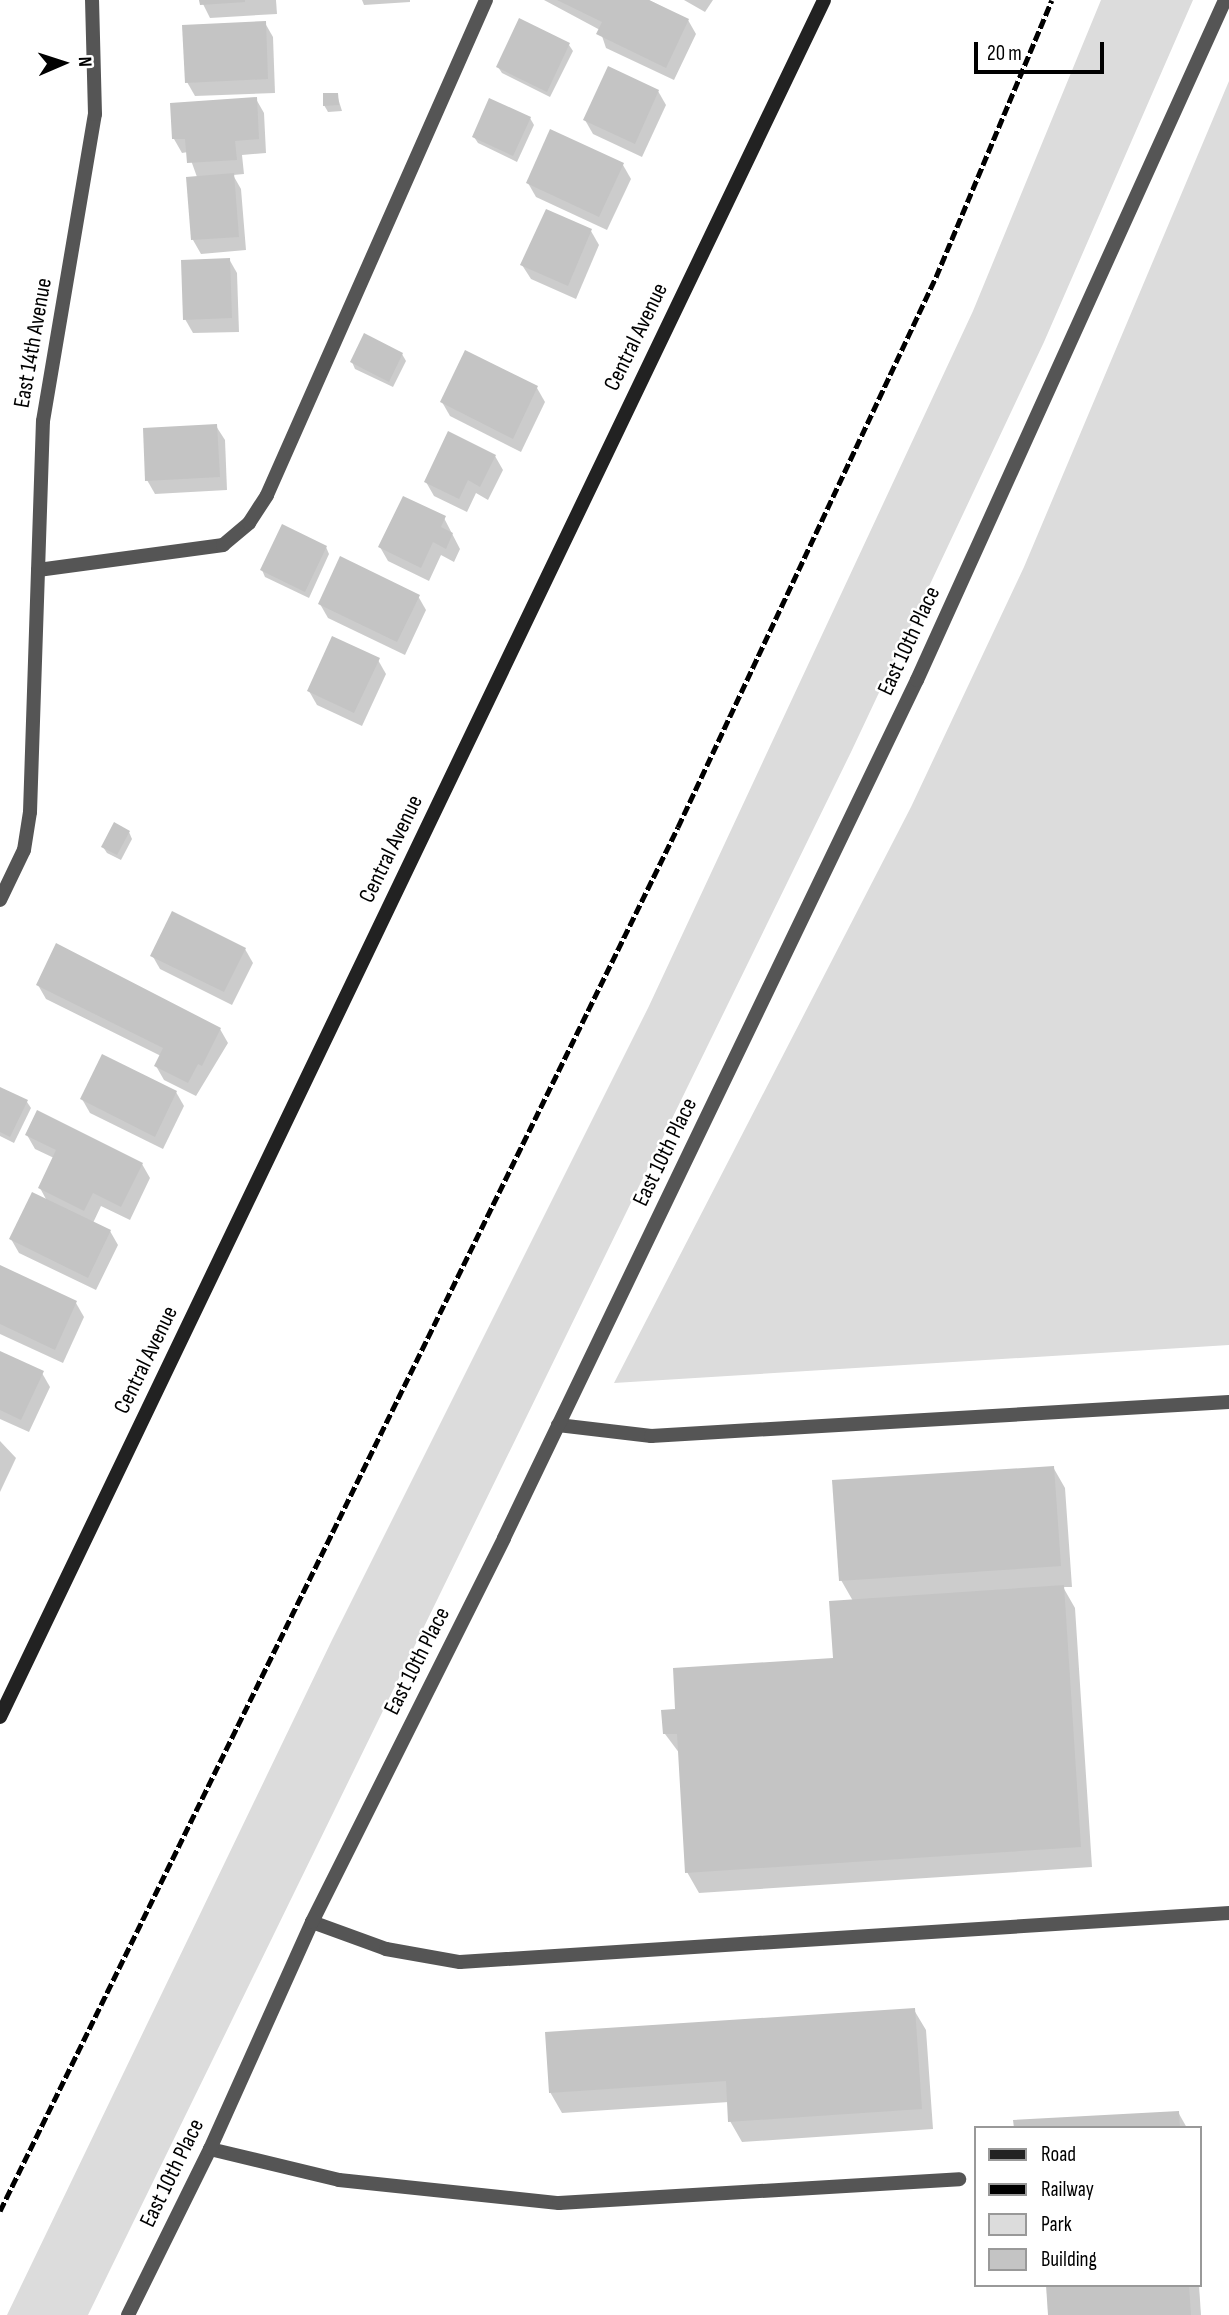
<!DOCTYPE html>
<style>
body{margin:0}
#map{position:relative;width:1229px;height:2315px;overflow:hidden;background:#fff;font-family:"Sofia Sans Condensed",sans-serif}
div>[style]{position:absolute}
.green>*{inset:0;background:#dcdcdc}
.shadow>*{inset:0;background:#0003}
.building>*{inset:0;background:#c4c4c4}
.lane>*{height:14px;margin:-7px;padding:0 7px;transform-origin:7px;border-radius:7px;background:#555}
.street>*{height:14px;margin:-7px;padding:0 7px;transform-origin:7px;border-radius:7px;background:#555}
.secondary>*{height:14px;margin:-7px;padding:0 7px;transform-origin:7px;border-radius:7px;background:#222}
.rail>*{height:5px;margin-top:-2.5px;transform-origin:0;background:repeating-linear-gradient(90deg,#000 0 10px,transparent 0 13.5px)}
span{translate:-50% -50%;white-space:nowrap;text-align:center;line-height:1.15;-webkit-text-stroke:5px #fff;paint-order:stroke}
.street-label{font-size:23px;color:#000}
.legend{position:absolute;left:974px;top:2126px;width:228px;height:161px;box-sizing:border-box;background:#fff;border:2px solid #999;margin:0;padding:9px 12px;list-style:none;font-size:21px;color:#000}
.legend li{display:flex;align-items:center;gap:14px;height:35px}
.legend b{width:35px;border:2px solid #999}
.north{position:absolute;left:28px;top:28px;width:70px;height:70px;-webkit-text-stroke:5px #fff;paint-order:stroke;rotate:87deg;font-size:19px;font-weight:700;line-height:28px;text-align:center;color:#000}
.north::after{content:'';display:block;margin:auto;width:24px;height:32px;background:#000;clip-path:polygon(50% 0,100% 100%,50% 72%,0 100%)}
.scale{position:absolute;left:974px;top:42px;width:130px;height:32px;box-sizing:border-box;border:4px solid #000;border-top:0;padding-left:9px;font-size:21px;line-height:24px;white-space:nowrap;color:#000;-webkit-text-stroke:5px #fff;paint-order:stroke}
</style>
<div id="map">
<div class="green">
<i style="clip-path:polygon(1101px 0,1193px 0,1044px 342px,852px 750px,88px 2315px,7px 2315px,332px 1640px,649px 1006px,973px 311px)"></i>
<i style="clip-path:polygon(1229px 81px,1229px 1345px,614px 1383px,911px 807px,1024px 567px)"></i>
</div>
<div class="shadow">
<i style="clip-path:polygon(201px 0,276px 0,277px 14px,210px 18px)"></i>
<i style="clip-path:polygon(362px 0,410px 0,410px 2px,364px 5px)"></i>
<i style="clip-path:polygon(544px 0,649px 0,688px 20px,696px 34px,674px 80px,606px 48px,600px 30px)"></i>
<i style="clip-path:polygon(684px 0,713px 0,705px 12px)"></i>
<i style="clip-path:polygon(265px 23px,273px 37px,275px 93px,195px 96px,187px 82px)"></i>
<i style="clip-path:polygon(569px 45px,573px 51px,550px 97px,502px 73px,498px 67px)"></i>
<i style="clip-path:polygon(658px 91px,666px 105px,642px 157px,593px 134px,585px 120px)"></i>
<i style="clip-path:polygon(337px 95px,342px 111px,328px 112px,324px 105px)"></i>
<i style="clip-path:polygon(256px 99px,264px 113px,266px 153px,242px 155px,244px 174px,233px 175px,241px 189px,246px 250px,201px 254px,193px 240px,197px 177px,188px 152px,182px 153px,174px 139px)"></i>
<i style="clip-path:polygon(530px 118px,534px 125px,517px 162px,478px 143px,474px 137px)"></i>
<i style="clip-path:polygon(623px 165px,631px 179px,607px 230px,536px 197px,528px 183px)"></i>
<i style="clip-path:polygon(591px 231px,599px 245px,576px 299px,531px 279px,522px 265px)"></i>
<i style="clip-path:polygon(229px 259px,237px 273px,239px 332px,193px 333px,185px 319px)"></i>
<i style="clip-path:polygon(402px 354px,406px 361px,393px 387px,355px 369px,352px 362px)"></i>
<i style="clip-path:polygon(537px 388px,545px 402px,521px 452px,450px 416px,442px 402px)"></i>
<i style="clip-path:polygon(216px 426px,225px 440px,227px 490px,155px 494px,147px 480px)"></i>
<i style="clip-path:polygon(495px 456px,503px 470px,488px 500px,476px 493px,467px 512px,434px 496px,426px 482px)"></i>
<i style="clip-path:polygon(444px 518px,460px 549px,454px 562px,441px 555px,429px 581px,388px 561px,380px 547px)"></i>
<i style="clip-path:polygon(326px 547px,329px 554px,309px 598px,265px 577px,262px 570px)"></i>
<i style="clip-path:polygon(418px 596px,426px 610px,405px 655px,328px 618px,320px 604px)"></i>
<i style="clip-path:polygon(378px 660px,386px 674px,362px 726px,317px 705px,309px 691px)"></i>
<i style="clip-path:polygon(129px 832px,132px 839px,121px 860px,107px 853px,103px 847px)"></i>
<i style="clip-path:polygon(245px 949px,253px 963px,232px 1005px,160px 969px,152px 955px)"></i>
<i style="clip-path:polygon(38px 985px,220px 1029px,228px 1043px,196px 1096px,164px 1080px,156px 1066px,161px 1056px,46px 999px)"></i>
<i style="clip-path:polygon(0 1089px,27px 1102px,31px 1108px,14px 1143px,0 1136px)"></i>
<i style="clip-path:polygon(176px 1092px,184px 1106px,163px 1149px,90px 1113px,82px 1099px)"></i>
<i style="clip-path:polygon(27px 1135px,142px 1164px,150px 1178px,130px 1220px,101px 1206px,93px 1223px,110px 1231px,118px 1245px,96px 1290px,19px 1253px,11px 1239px,47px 1201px,40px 1188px,54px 1158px,35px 1149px)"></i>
<i style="clip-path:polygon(0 1267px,76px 1303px,84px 1317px,63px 1363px,0 1334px)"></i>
<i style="clip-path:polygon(0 1353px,42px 1373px,50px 1387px,29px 1432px,0 1419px)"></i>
<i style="clip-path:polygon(0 1441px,16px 1458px,0 1492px)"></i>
<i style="clip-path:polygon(1053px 1467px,1065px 1488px,1072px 1587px,1063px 1587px,1075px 1608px,1092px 1867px,699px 1893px,687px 1872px,680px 1754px,665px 1734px,677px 1711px,835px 1660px,853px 1601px,841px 1580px)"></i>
<i style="clip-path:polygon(914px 2010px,926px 2030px,933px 2129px,742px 2142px,730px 2121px,729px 2102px,562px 2113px,550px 2092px)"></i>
<i style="clip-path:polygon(1178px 2112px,1187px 2128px,1016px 2128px)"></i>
<i style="clip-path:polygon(1048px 2285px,1199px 2285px,1201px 2315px,1050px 2315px)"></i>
</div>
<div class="building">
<i style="clip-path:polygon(199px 0,245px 0,245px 2px,200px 5px)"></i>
<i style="clip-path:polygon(557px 0,649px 0,689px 19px,666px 68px,596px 34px,602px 22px)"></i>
<i style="clip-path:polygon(519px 18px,570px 43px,547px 92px,496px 67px)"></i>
<i style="clip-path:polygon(266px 21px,268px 79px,185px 83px,182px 25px)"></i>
<i style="clip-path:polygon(608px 66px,659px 90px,635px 144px,583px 120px)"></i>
<i style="clip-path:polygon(323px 93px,338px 93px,339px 105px,323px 106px)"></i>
<i style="clip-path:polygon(257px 97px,259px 139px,235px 141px,237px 160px,187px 163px,185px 139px,172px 139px,170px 103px)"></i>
<i style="clip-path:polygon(489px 98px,531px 117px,513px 156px,472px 137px)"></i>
<i style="clip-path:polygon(550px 129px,624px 163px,599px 217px,526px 183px)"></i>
<i style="clip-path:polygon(234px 173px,239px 237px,191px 240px,186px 177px)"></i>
<i style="clip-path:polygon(546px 209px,592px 229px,568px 286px,520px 265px)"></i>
<i style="clip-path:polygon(230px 258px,232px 318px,183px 320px,181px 260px)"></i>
<i style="clip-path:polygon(364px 333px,403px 353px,389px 382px,350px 362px)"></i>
<i style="clip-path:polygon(465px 350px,538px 386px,513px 439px,440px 402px)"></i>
<i style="clip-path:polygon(217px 424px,220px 477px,145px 481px,143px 428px)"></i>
<i style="clip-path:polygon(448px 431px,496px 455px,480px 487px,468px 480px,459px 499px,424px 482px)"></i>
<i style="clip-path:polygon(403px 496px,446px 516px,441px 527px,453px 533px,446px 549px,433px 542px,421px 568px,378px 547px)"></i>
<i style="clip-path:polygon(282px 524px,327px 546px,305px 592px,260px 570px)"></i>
<i style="clip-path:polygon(340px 556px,420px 595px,397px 642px,318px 604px)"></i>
<i style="clip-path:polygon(332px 636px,380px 658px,354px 713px,307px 691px)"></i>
<i style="clip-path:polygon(114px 822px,130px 831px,117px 855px,101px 847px)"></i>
<i style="clip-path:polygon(172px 911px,246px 948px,224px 992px,150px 956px)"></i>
<i style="clip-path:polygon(56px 943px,221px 1028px,202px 1066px,198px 1064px,188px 1083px,154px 1066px,163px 1048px,36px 985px)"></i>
<i style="clip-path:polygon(102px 1054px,177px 1091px,155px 1137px,80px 1099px)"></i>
<i style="clip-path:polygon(0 1087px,28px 1100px,10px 1137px,0 1132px)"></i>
<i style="clip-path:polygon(37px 1110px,143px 1163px,121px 1207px,93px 1193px,84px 1211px,38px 1188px,56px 1150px,25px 1135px)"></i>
<i style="clip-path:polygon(32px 1192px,111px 1230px,88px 1278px,9px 1239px)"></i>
<i style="clip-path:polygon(0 1265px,77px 1301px,55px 1350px,0 1324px)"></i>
<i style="clip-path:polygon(0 1351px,44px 1371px,21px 1420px,0 1410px)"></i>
<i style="clip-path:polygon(1054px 1466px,1061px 1566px,839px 1581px,832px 1480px)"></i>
<i style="clip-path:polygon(1064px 1585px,1081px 1847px,685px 1873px,677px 1734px,663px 1734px,661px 1710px,675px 1709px,673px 1668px,833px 1658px,829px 1601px)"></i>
<i style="clip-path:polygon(915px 2008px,922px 2109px,728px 2122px,726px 2081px,549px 2093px,545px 2032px)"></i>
<i style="clip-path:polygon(1179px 2111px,1180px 2128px,1014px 2128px,1013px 2120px)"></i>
<i style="clip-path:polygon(1046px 2285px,1189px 2285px,1191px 2315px,1048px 2315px)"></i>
</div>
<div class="lane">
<i style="left:38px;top:570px;width:187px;rotate:-7.7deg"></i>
<i style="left:223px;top:545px;width:34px;rotate:-40deg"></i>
<i style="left:249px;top:523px;width:33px;rotate:-57deg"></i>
<i style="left:267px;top:495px;width:541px;rotate:-66.13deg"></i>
<i style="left:558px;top:1425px;width:94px;rotate:6.7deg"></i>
<i style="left:651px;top:1436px;width:579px;rotate:-3.37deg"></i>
<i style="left:312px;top:1922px;width:79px;rotate:20deg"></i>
<i style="left:386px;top:1949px;width:75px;rotate:10deg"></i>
<i style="left:460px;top:1962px;width:771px;rotate:-3.65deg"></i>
<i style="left:210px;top:2149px;width:133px;rotate:13.5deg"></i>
<i style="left:339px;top:2180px;width:221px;rotate:6deg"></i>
<i style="left:559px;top:2203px;width:401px;rotate:-3.4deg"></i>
</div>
<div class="street">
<i style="left:0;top:900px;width:55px;rotate:-64.4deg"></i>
<i style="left:24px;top:850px;width:38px;rotate:-81deg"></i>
<i style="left:30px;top:812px;width:391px;rotate:-88.1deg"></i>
<i style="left:43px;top:421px;width:311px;rotate:-80.4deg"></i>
<i style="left:95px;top:114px;width:114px;rotate:-91.5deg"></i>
<i style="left:128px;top:2315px;width:185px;rotate:-63.7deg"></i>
<i style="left:210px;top:2149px;width:249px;rotate:-65.8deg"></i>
<i style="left:312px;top:1922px;width:429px;rotate:-63.4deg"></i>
<i style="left:504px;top:1538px;width:952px;rotate:-64.3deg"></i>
<i style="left:917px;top:680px;width:747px;rotate:-65.63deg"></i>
</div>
<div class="secondary">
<i style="left:0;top:1717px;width:1904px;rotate:-64.36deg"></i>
</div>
<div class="rail">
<i style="left:0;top:2211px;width:1541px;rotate:-63.9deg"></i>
<i style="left:678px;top:827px;width:608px;rotate:-64.87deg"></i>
<i style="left:936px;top:277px;width:300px;rotate:-67.3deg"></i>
</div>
<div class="street-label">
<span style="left:636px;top:337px;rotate:-64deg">Central Avenue</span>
<span style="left:33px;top:343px;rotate:-80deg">East 14th Avenue</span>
<span style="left:909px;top:641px;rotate:-65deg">East 10th Place</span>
<span style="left:391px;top:849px;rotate:-64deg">Central Avenue</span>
<span style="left:665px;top:1152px;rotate:-64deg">East 10th Place</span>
<span style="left:146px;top:1360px;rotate:-64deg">Central Avenue</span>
<span style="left:417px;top:1661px;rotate:-63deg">East 10th Place</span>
<span style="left:172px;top:2173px;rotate:-64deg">East 10th Place</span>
</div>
<ul class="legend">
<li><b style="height:9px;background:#222"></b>Road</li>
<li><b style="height:9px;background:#000"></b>Railway</li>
<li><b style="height:19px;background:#dcdcdc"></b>Park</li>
<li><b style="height:19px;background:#c4c4c4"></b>Building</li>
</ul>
<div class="north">N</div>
<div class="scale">20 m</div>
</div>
